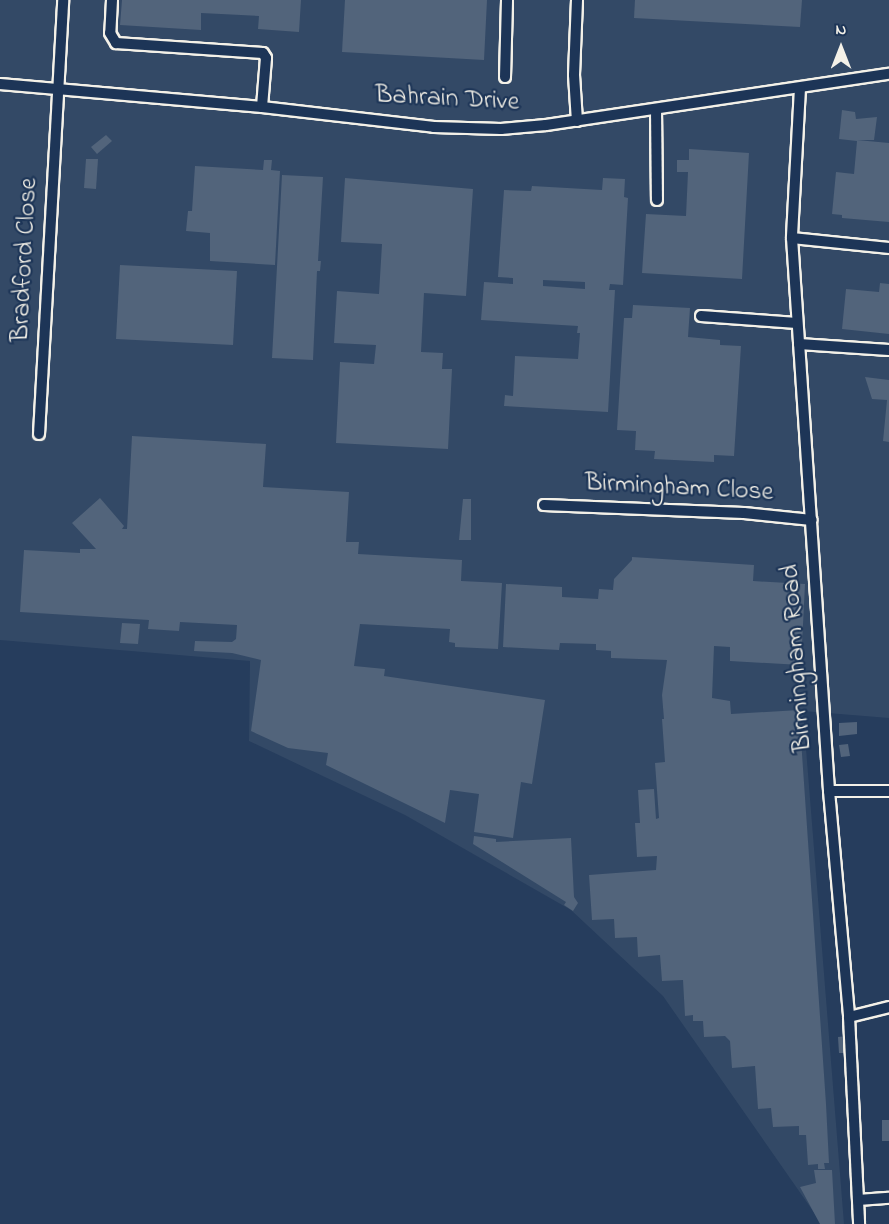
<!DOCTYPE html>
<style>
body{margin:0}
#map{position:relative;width:889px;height:1224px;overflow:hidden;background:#263d5d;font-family:"Indie Flower",sans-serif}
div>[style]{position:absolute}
.built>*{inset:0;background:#334966}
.building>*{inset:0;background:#52647b}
.roads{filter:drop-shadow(2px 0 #f4f1e8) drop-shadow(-2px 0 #f4f1e8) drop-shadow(0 2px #f4f1e8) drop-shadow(0 -2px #f4f1e8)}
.service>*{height:10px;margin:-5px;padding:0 5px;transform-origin:5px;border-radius:5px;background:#1d3557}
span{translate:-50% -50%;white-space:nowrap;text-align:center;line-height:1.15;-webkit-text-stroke:4.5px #1d3557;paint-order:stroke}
.street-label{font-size:26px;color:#f4f1e8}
.north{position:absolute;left:811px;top:18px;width:60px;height:60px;-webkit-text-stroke:4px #1d3557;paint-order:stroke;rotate:0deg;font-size:16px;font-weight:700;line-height:24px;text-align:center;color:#f4f1e8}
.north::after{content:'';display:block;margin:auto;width:21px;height:27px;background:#f4f1e8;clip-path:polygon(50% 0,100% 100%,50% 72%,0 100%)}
</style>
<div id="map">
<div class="built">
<i style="clip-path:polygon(0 0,889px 0,889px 718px,803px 711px,844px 1224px,822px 1224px,663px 996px,571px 910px,405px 815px,249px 741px,250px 661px,0 640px)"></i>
</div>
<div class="building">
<i style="clip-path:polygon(122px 0,301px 0,299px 32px,258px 29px,259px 16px,201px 13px,201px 30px,120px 25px)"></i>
<i style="clip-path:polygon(345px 0,487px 0,484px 60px,342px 52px)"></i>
<i style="clip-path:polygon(635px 0,802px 0,800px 27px,634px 18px)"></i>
<i style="clip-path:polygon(842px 110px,855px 112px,856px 119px,877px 117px,874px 140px,857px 140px,889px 143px,889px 222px,842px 218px,842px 215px,832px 214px,836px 172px,854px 174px,857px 141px,839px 139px)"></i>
<i style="clip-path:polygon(106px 135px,112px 141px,97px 154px,91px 147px)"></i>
<i style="clip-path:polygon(689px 149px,749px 153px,742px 279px,642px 273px,646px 214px,686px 216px,688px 172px,677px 172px,677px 160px,689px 160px)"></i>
<i style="clip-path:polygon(86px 159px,98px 159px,96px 189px,84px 188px)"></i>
<i style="clip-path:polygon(264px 160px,272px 160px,271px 170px,280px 171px,275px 265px,210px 261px,210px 233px,186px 231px,188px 211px,192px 211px,195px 166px,263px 170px)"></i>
<i style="clip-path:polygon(282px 175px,323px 177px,318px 261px,321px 261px,320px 271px,317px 271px,313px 360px,272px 358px)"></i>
<i style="clip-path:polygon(345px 178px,473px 189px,466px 296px,424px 293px,421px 352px,443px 353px,442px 369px,452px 369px,448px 449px,336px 443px,340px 362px,374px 364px,376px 345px,334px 343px,337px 291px,379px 294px,382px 244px,341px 242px)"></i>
<i style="clip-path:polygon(evenodd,603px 178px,625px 179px,624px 197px,628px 198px,623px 285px,610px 284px,609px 290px,615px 290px,608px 412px,504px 406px,505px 395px,513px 396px,515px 356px,578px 359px,580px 333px,577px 333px,578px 326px,481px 320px,484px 282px,513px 284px,513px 278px,498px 277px,504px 190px,531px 191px,532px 186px,602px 190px,603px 178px,543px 280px,585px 282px,585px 289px,543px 286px,543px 280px)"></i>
<i style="clip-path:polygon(120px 265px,237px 271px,233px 345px,116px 339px)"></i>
<i style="clip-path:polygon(880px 283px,889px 284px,889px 334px,842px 329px,846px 289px,879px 292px)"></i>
<i style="clip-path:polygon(633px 305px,690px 308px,688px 337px,720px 340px,720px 345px,741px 346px,734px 456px,714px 455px,714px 462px,654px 459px,655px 451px,635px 450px,636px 431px,617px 430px,624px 318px,632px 318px)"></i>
<i style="clip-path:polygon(865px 377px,889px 380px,889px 442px,883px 441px,887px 400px,872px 399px)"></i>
<i style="clip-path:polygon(132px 436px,266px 444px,263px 487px,349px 492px,346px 542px,359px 542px,358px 554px,462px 560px,461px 581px,502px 583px,498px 649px,455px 647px,455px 643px,449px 642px,450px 629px,360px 624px,354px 666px,385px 669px,384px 676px,545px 700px,532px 784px,521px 782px,513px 838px,474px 832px,479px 794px,450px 790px,445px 823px,326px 765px,328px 753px,288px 748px,251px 731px,261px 660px,232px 653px,194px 651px,195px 641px,232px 642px,236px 639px,237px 625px,180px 622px,179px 631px,148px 629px,149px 620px,20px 612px,24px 550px,80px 553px,80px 549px,96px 549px,72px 523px,100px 498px,124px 526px,122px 529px,127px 529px)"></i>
<i style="clip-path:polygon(463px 499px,471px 499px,471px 540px,459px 540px)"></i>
<i style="clip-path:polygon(632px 557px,754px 565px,753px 581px,805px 584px,801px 665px,730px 661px,730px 647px,714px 646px,712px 698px,730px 701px,731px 714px,799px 710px,826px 1104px,829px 1163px,824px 1163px,825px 1169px,818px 1169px,818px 1164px,808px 1165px,806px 1135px,799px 1135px,799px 1126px,773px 1127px,771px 1108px,758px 1109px,755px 1066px,732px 1068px,730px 1041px,725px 1036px,704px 1037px,703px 1021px,693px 1021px,693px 1015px,685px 1016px,683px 980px,662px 981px,660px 955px,638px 957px,637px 937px,615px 938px,614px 919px,592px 920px,589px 875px,656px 870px,657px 856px,637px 857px,635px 823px,640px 823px,638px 790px,654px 789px,656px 819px,659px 818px,655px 763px,665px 762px,662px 719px,664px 719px,662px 695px,667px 660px,611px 658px,611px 651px,596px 650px,596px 644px,560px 643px,559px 650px,503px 647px,506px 584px,562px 587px,562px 597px,598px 599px,599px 589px,613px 590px,614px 579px,632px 560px)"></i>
<i style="clip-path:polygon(122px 623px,140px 624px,138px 644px,120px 643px)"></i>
<i style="clip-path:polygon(857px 722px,857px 734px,839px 736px,839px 723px)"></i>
<i style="clip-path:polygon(848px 744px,850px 756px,841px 757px,839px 745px)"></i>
<i style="clip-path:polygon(474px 836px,496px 839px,496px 842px,571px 838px,574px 897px,578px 903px,573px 911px,564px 905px,566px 902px,473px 844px)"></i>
<i style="clip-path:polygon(847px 1036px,848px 1053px,839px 1053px,838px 1037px)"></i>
<i style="clip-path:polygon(882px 1120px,889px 1120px,889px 1141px,882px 1141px)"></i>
<i style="clip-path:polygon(814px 1170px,832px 1170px,835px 1224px,820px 1224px,800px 1187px,816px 1183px)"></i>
</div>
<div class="roads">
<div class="service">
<i style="left:112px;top:0;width:33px;rotate:93deg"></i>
<i style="left:110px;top:33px;width:12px;rotate:59deg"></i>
<i style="left:116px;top:43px;width:147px;rotate:3.9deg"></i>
<i style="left:263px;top:53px;width:6px;rotate:59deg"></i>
<i style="left:266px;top:58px;width:49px;rotate:94.7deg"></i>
<i style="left:577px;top:0;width:75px;rotate:92.3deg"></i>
<i style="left:574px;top:75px;width:46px;rotate:86.3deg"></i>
<i style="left:505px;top:77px;width:77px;rotate:-88.5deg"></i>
<i style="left:0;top:84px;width:263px;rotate:5deg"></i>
<i style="left:262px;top:107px;width:173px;rotate:6.6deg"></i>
<i style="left:434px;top:127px;width:67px;rotate:1.7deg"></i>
<i style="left:501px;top:129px;width:45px;rotate:-5.1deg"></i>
<i style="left:546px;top:125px;width:347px;rotate:-8.5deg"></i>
<i style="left:800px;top:88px;width:150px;rotate:93.1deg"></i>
<i style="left:792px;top:238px;width:554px;rotate:86.17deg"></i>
<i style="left:829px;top:791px;width:227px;rotate:84.9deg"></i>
<i style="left:849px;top:1017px;width:207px;rotate:87.2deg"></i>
<i style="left:656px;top:109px;width:91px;rotate:89.4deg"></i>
<i style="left:792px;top:238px;width:98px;rotate:5.9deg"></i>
<i style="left:701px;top:316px;width:96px;rotate:4.2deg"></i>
<i style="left:799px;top:344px;width:90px;rotate:3.8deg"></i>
<i style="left:39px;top:434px;width:435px;rotate:-86.8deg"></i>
<i style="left:544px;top:505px;width:200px;rotate:2.3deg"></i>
<i style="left:744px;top:513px;width:68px;rotate:5.9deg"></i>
<i style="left:829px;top:791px;width:60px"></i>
<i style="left:849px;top:1017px;width:41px;rotate:-14deg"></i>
<i style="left:858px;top:1200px;width:31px;rotate:-4deg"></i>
</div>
</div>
<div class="street-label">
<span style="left:447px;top:100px;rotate:3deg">Bahrain Drive</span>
<span style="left:26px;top:260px;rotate:-87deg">Bradford Close</span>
<span style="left:679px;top:489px;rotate:3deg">Birmingham Close</span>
<span style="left:798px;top:658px;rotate:-94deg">Birmingham Road</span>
</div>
<div class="north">N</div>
</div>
